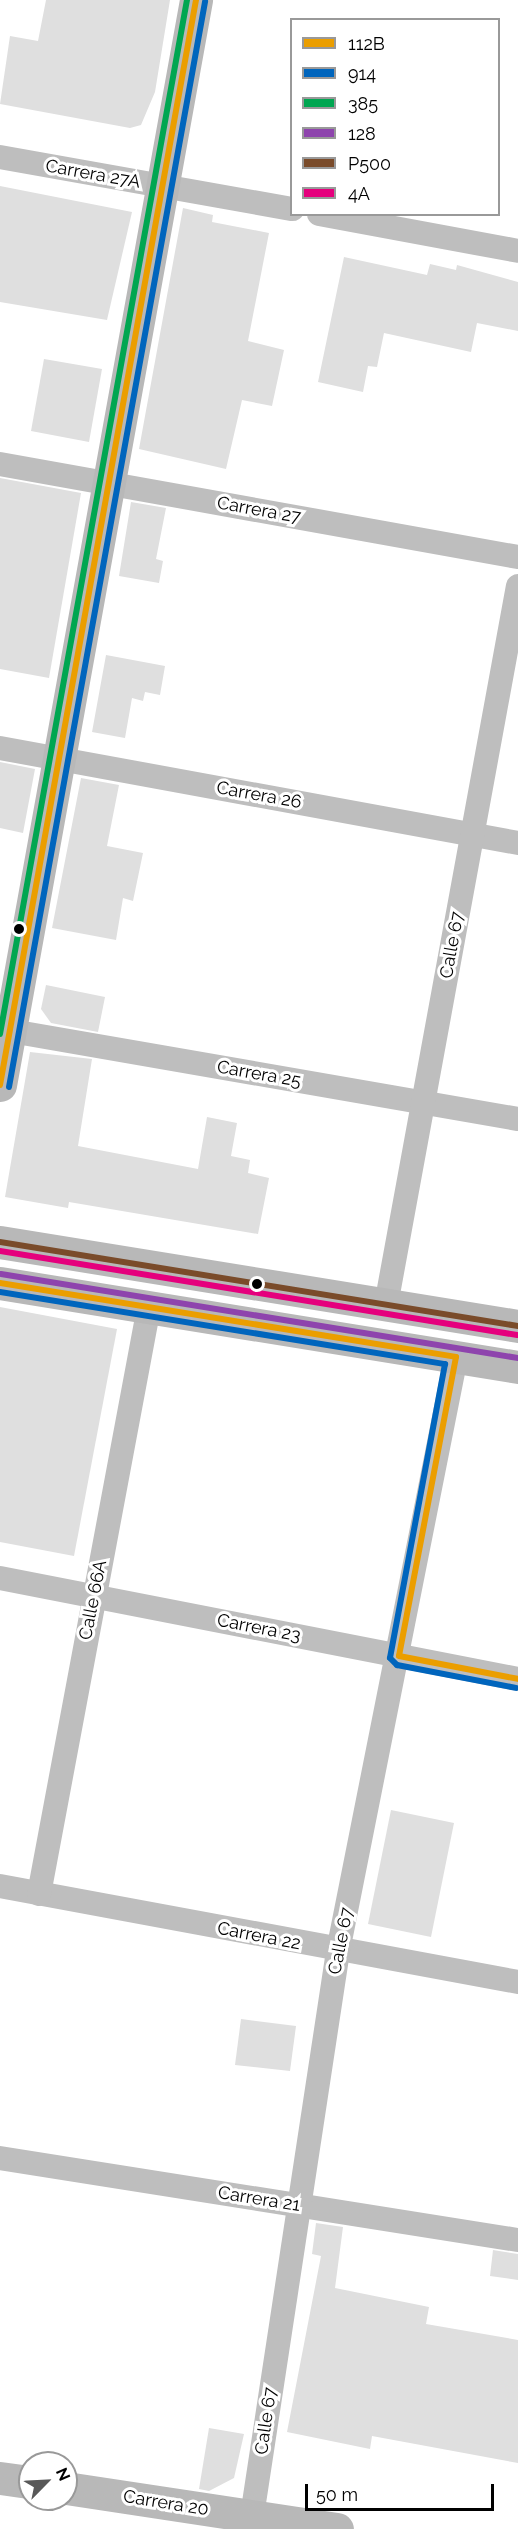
<!DOCTYPE html>
<style>
body{margin:0}
#map{position:relative;width:518px;height:2529px;overflow:hidden;background:#fff;font-family:Raleway,sans-serif}
div>[style]{position:absolute}
.building>*{inset:0;background:#dfdfdf}
.street>*{height:24px;margin:-12px;padding:0 12px;transform-origin:12px;border-radius:12px;background:#bebebe}
.secondary>*{height:33px;margin:-16.5px;padding:0 16.5px;transform-origin:16.5px;border-radius:16.5px;background:#b8b8b8}
.bus-1>*{height:6px;margin:-3px;padding:0 3px;transform-origin:3px;border-radius:3px;background:#eb9e00}
.bus-2>*{height:6px;margin:-3px;padding:0 3px;transform-origin:3px;border-radius:3px;background:#0065bd}
.bus-3>*{height:6px;margin:-3px;padding:0 3px;transform-origin:3px;border-radius:3px;background:#00a651}
.bus-4>*{height:6px;margin:-3px;padding:0 3px;transform-origin:3px;border-radius:3px;background:#8e44ad}
.bus-5>*{height:6px;margin:-3px;padding:0 3px;transform-origin:3px;border-radius:3px;background:#7a4b2a}
.bus-6>*{height:6px;margin:-3px;padding:0 3px;transform-origin:3px;border-radius:3px;background:#e5007d}
.dots>*{width:16px;height:16px;translate:-50% -50%;box-sizing:border-box;border:3px solid #fff;border-radius:50%}
span{translate:-50% -50%;white-space:nowrap;text-align:center;line-height:1.15;-webkit-text-stroke:6px #fff;paint-order:stroke}
.street-label{font-size:18px;color:#000}
.legend{position:absolute;left:290px;top:18px;width:210px;height:198px;box-sizing:border-box;background:#fff;border:2px solid #999;margin:0;padding:8px 10px;list-style:none;font-size:18px;color:#000}
.legend li{display:flex;align-items:center;gap:12px;height:30px}
.legend b{width:30px;border:2px solid #999}
.north{position:absolute;left:18px;top:2451px;width:60px;height:60px;box-sizing:border-box;background:#fff;border:2px solid #999;border-radius:50%;rotate:66deg;font-size:16px;font-weight:700;line-height:24px;text-align:center;color:#000}
.north::after{content:'';display:block;margin:auto;width:21px;height:27px;background:#595959;clip-path:polygon(50% 0,100% 100%,50% 72%,0 100%)}
.scale{position:absolute;left:305px;top:2484px;width:189px;height:27px;box-sizing:border-box;border:3px solid #000;border-top:0;padding-left:8px;font-size:18px;line-height:21px;white-space:nowrap;color:#000;-webkit-text-stroke:4px #fff;paint-order:stroke}
</style>
<div id="map">
<div class="building">
<i style="clip-path:polygon(46px 0,170px 0,155px 92px,141px 125px,130px 128px,0 104px,10px 36px,38px 41px)"></i>
<i style="clip-path:polygon(0 186px,132px 212px,107px 320px,0 302px)"></i>
<i style="clip-path:polygon(183px 208px,213px 215px,212px 222px,269px 233px,248px 341px,284px 350px,272px 406px,242px 400px,226px 469px,139px 449px)"></i>
<i style="clip-path:polygon(344px 257px,427px 275px,430px 264px,456px 270px,457px 265px,518px 282px,518px 331px,477px 323px,471px 352px,384px 333px,377px 367px,368px 366px,363px 392px,318px 382px)"></i>
<i style="clip-path:polygon(44px 359px,102px 369px,89px 442px,31px 431px)"></i>
<i style="clip-path:polygon(0 478px,81px 493px,49px 678px,0 669px)"></i>
<i style="clip-path:polygon(131px 502px,166px 508px,156px 559px,163px 561px,159px 583px,119px 576px)"></i>
<i style="clip-path:polygon(106px 655px,165px 666px,160px 695px,145px 692px,143px 701px,132px 698px,125px 738px,92px 732px)"></i>
<i style="clip-path:polygon(0 762px,35px 769px,23px 833px,0 828px)"></i>
<i style="clip-path:polygon(81px 778px,119px 785px,107px 846px,143px 853px,133px 901px,123px 898px,116px 940px,52px 928px)"></i>
<i style="clip-path:polygon(46px 985px,105px 997px,98px 1032px,51px 1023px,41px 1009px)"></i>
<i style="clip-path:polygon(30px 1052px,92px 1059px,78px 1146px,198px 1169px,207px 1117px,237px 1123px,231px 1156px,250px 1160px,248px 1173px,269px 1178px,258px 1234px,69px 1202px,68px 1208px,5px 1197px)"></i>
<i style="clip-path:polygon(0 1307px,117px 1329px,74px 1556px,0 1542px)"></i>
<i style="clip-path:polygon(391px 1810px,454px 1823px,431px 1937px,368px 1924px)"></i>
<i style="clip-path:polygon(241px 2019px,296px 2026px,290px 2071px,235px 2065px)"></i>
<i style="clip-path:polygon(316px 2223px,343px 2227px,335px 2288px,429px 2307px,426px 2324px,518px 2340px,518px 2463px,372px 2436px,370px 2449px,287px 2432px,321px 2256px,312px 2254px)"></i>
<i style="clip-path:polygon(493px 2250px,518px 2254px,518px 2280px,490px 2276px)"></i>
<i style="clip-path:polygon(209px 2428px,244px 2434px,234px 2478px,209px 2491px,199px 2489px)"></i>
</div>
<div class="street">
<i style="left:0;top:157px;width:297px;rotate:10.1deg"></i>
<i style="left:319px;top:214px;width:202px;rotate:10.5deg"></i>
<i style="left:0;top:464px;width:526px;rotate:10.18deg"></i>
<i style="left:0;top:748px;width:527px;rotate:10.39deg"></i>
<i style="left:0;top:1029px;width:526px;rotate:9.86deg"></i>
<i style="left:386px;top:1305px;width:731px;rotate:-79.6deg"></i>
<i style="left:0;top:1578px;width:528px;rotate:11.03deg"></i>
<i style="left:0;top:1886px;width:527px;rotate:10.5deg"></i>
<i style="left:39px;top:1894px;width:597px;rotate:-79.39deg"></i>
<i style="left:0;top:2158px;width:524px;rotate:9deg"></i>
<i style="left:250px;top:2529px;width:585px;rotate:-81.34deg"></i>
<i style="left:338px;top:1951px;width:606px;rotate:-78.76deg"></i>
</div>
<div class="secondary">
<i style="left:0;top:1085px;width:1103px;rotate:-79.76deg"></i>
<i style="left:0;top:1242px;width:525px;rotate:9.21deg"></i>
<i style="left:0;top:1283px;width:525px;rotate:9.21deg"></i>
<i style="left:0;top:2478px;width:30px;rotate:8deg"></i>
<i style="left:66px;top:2488px;width:274px;rotate:8.6deg"></i>
</div>
<div class="bus-1">
<i style="left:0;top:1085px;width:1103px;rotate:-79.76deg"></i>
<i style="left:0;top:1283px;width:462px;rotate:9.2deg"></i>
<i style="left:456px;top:1357px;width:304px;rotate:100.8deg"></i>
<i style="left:399px;top:1656px;width:121px;rotate:10.9deg"></i>
</div>
<div class="bus-2">
<i style="left:9px;top:1087px;width:1103px;rotate:-79.76deg"></i>
<i style="left:0;top:1292px;width:451px;rotate:9.2deg"></i>
<i style="left:445px;top:1364px;width:299px;rotate:100.6deg"></i>
<i style="left:390px;top:1658px;width:10px;rotate:45deg"></i>
<i style="left:397px;top:1665px;width:121px;rotate:10.9deg"></i>
</div>
<div class="bus-3">
<i style="left:0;top:1034px;width:1051px;rotate:-79.75deg"></i>
</div>
<div class="bus-4">
<i style="left:1px;top:1274px;width:524px;rotate:9.23deg"></i>
</div>
<div class="bus-5">
<i style="left:0;top:1242px;width:525px;rotate:9.21deg"></i>
</div>
<div class="bus-6">
<i style="left:0;top:1251px;width:524px;rotate:9.23deg"></i>
</div>
<div class="dots">
<i style="left:19px;top:929px;background:#000"></i>
<i style="left:257px;top:1284px;background:#000"></i>
</div>
<div class="street-label">
<span style="left:93px;top:174px;rotate:10deg">Carrera 27A</span>
<span style="left:259px;top:510px;rotate:10deg">Carrera 27</span>
<span style="left:259px;top:795px;rotate:10deg">Carrera 26</span>
<span style="left:452px;top:945px;rotate:-80deg">Calle 67</span>
<span style="left:259px;top:1074px;rotate:10deg">Carrera 25</span>
<span style="left:93px;top:1600px;rotate:-79deg">Calle 66A</span>
<span style="left:259px;top:1628px;rotate:11deg">Carrera 23</span>
<span style="left:259px;top:1936px;rotate:11deg">Carrera 22</span>
<span style="left:341px;top:1941px;rotate:-79deg">Calle 67</span>
<span style="left:259px;top:2199px;rotate:9deg">Carrera 21</span>
<span style="left:266px;top:2421px;rotate:-82deg">Calle 67</span>
<span style="left:166px;top:2503px;rotate:9deg">Carrera 20</span>
</div>
<ul class="legend">
<li><b style="height:8px;background:#eb9e00"></b>112B</li>
<li><b style="height:8px;background:#0065bd"></b>914</li>
<li><b style="height:8px;background:#00a651"></b>385</li>
<li><b style="height:8px;background:#8e44ad"></b>128</li>
<li><b style="height:8px;background:#7a4b2a"></b>P500</li>
<li><b style="height:8px;background:#e5007d"></b>4A</li>
</ul>
<div class="north">N</div>
<div class="scale">50 m</div>
</div>
